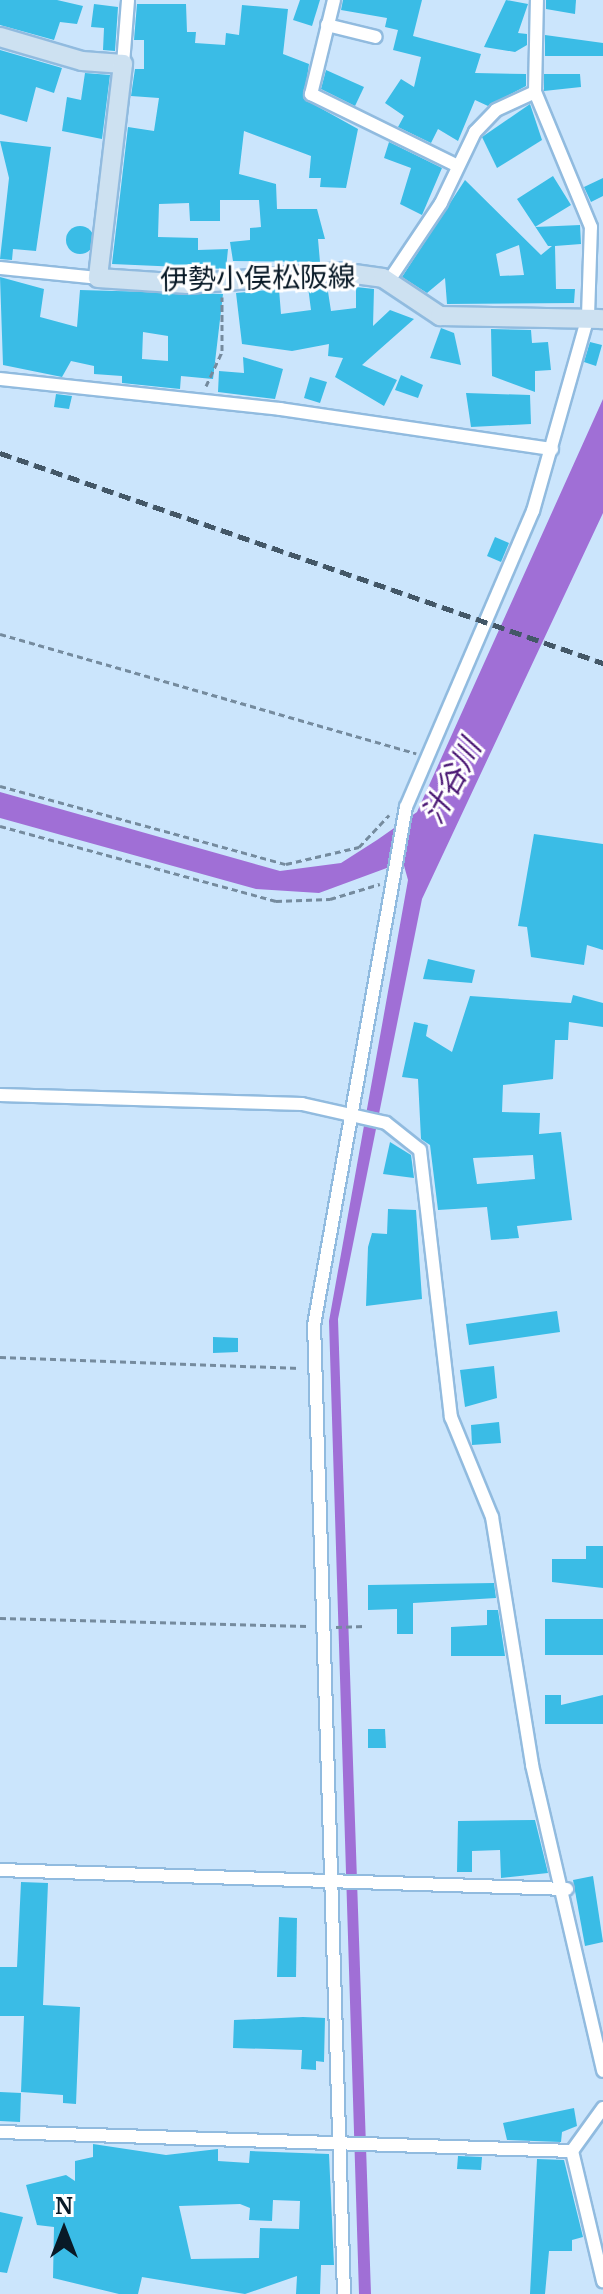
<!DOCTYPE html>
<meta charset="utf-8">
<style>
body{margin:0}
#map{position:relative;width:603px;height:2294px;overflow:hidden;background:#cbe5fc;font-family:Merriweather,"Noto Sans JP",serif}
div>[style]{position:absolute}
.water>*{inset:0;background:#a06fd6}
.building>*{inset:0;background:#3abce6}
.round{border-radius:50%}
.path>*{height:3px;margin-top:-1.5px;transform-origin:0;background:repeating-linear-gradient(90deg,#758b9e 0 6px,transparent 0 10px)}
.roads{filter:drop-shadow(2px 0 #91bbdf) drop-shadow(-2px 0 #91bbdf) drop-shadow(0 2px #91bbdf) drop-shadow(0 -2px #91bbdf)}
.street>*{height:12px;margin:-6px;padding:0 6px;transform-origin:6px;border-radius:6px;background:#fff}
.secondary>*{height:18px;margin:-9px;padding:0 9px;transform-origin:9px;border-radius:9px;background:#cde1f1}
.rail>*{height:5px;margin-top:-2.5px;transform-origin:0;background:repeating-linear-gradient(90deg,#435767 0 12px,transparent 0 18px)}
span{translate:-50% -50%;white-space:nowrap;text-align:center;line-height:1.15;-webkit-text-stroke:6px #fff;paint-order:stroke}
.street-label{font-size:28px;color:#091a27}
.water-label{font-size:30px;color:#481572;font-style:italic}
.north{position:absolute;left:24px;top:2190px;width:80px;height:80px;-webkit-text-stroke:6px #fff;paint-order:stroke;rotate:0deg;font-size:22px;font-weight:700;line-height:32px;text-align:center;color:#091a27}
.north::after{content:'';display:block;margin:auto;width:28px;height:36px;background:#091a27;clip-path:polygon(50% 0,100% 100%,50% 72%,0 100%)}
</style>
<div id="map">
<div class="water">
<i style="clip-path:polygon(603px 399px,603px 513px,422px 899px,338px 1319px,371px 2294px,359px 2294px,329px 1321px,408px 880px,403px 862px,319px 893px,256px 889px,0 818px,0 792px,280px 871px,341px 863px,377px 840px,417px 812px)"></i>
</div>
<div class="building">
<i style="clip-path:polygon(0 0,57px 0,83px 6px,77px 24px,60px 22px,54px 40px,0 25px)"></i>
<i style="clip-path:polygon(300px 0,320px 0,312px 26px,293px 20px)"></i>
<i style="clip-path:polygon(343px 0,422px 0,413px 36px,481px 54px,475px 73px,526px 74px,526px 86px,488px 106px,475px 100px,458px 141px,438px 129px,431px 143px,398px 127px,404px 116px,385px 103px,401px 79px,414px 87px,421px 57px,393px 50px,398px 30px,385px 27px,387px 18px,341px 10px)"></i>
<i style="clip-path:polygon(506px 0,528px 4px,518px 33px,527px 34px,527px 45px,515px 52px,484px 47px)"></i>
<i style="clip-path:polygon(546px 0,576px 0,575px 14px,546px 9px)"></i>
<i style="clip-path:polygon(94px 4px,118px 7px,115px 51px,103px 50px,104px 28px,91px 27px)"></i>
<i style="clip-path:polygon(137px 4px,186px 4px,187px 32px,196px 32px,195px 43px,225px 45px,226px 33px,239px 35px,242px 5px,288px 9px,283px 54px,309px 64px,304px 99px,358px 129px,346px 188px,320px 187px,321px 178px,309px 178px,311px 156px,244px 131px,239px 174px,276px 184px,277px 209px,317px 209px,325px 239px,318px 239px,320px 262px,233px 261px,230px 242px,250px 240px,250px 228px,261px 227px,259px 200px,220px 200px,220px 221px,190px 221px,189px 203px,159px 204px,158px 237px,198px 238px,198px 250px,228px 249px,226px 269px,112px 264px,128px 127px,154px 131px,159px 98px,131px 96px,135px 69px,144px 69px,144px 40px,134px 40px)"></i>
<i style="clip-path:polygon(545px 35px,603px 43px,603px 56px,545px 56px)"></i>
<i style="clip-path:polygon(0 50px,62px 68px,54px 93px,36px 87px,27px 122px,0 114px)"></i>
<i style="clip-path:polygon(326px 70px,364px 87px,355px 106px,321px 89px)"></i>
<i style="clip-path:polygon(85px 73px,110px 75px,102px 139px,62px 131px,67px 97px,81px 100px)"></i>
<i style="clip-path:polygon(544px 74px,580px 74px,581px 87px,544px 91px)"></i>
<i style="clip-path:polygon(530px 104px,542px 140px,497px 168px,482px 137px)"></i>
<i style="clip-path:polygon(0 141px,51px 147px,36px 251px,13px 249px,12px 260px,0 259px,9px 178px)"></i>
<i style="clip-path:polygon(389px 142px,442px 168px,422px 215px,400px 204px,411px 168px,384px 158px)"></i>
<i style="clip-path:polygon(evenodd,553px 176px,571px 205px,535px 227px,580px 225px,581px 244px,555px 246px,556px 289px,575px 289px,574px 303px,447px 304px,445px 278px,427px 293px,402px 277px,465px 180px,541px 255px,552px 246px,548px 246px,517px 199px,553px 176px,519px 245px,524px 275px,500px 276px,496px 254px,519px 245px)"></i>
<i style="clip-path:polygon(603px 178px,603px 196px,591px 202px,584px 187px)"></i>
<i class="round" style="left:66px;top:226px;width:28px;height:28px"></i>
<i style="clip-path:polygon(evenodd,0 277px,44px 289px,40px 317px,77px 327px,80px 290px,223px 294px,213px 379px,181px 376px,180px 389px,122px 383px,122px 376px,94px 374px,94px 366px,71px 361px,62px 377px,3px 365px,0 277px,143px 332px,168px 336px,168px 361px,142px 359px,143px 332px)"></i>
<i style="clip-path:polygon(327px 285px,331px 311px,356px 308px,356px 287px,374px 289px,373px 326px,390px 310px,414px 319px,362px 365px,397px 380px,384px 406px,335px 377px,343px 358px,328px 356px,329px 344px,292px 351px,242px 344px,236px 293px,279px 289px,281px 314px,311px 310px,308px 287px)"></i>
<i style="clip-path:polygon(441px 328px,454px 333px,461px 365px,430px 358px)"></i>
<i style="clip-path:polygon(491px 329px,531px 330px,532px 343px,548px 342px,551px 370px,535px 371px,535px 392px,492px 376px)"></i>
<i style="clip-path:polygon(590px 342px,602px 345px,596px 366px,584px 362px)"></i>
<i style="clip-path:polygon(243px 357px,283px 369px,275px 399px,218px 392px,219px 371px,244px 373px)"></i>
<i style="clip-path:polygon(401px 375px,423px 385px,418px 398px,395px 390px)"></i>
<i style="clip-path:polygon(310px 377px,327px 382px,320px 403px,304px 398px)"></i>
<i style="clip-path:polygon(466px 393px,530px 395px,531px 424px,471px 427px)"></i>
<i style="clip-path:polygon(56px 394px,72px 396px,69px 409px,54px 407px)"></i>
<i style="clip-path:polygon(495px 537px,509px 543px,501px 562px,487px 556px)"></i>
<i style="clip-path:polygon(534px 834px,603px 844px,603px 950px,587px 945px,584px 965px,531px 957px,527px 927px,518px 926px)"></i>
<i style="clip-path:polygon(428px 959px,475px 970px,472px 983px,423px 979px)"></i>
<i style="clip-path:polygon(evenodd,573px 995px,603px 1003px,603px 1027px,569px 1022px,568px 1040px,555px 1040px,553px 1079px,503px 1085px,502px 1112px,540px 1113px,539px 1134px,561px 1132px,572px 1220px,517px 1226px,519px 1238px,491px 1240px,487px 1207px,438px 1210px,430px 1145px,421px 1139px,418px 1079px,402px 1077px,414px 1022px,428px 1025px,426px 1036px,452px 1052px,470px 996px,571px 1003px,573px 995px,533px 1155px,535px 1179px,477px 1184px,473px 1158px,533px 1155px)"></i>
<i style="clip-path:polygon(390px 1142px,411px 1155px,414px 1178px,383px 1174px)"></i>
<i style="clip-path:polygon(388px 1209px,416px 1210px,422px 1299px,366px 1306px,368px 1247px,372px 1233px,387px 1234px)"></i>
<i style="clip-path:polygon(557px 1311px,560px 1332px,469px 1345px,466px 1324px)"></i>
<i style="clip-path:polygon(213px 1337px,238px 1338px,238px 1352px,213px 1353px)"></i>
<i style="clip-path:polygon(494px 1366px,497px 1398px,465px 1407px,460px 1370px)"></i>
<i style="clip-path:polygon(499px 1422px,501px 1443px,472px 1445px,471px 1425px)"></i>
<i style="clip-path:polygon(586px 1546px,603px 1546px,603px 1588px,552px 1582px,552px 1559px,586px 1559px)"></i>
<i style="clip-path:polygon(494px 1583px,496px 1598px,413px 1603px,413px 1634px,397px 1634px,397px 1609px,368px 1610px,368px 1585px)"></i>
<i style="clip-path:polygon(487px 1610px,498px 1610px,505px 1656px,451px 1656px,451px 1627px,487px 1625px)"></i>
<i style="clip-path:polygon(545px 1619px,603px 1619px,603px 1655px,545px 1655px)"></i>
<i style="clip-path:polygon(545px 1695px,561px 1695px,561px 1705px,603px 1695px,603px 1724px,545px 1724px)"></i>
<i style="clip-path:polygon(368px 1729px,385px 1729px,386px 1748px,368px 1748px)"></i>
<i style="clip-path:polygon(535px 1820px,548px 1873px,501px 1878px,500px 1850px,472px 1851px,472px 1872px,457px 1872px,458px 1821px)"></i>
<i style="clip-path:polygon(593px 1876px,603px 1942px,585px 1946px,573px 1880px)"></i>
<i style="clip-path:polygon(21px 1882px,48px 1883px,43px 2005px,80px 2007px,76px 2104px,63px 2103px,63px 2095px,21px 2092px,24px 2016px,0 2016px,0 1967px,17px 1967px)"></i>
<i style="clip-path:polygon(279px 1917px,297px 1918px,296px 1977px,277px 1977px)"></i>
<i style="clip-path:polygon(303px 2017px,325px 2018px,324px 2062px,316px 2061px,316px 2070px,301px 2069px,302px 2050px,233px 2048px,234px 2020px)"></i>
<i style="clip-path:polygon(0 2092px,21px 2093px,20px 2122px,0 2121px)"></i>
<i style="clip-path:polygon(574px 2108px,577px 2126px,562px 2132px,561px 2142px,507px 2140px,503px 2123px)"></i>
<i style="clip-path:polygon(evenodd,93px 2144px,166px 2155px,218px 2149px,218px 2161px,249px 2163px,250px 2151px,329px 2154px,334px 2265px,321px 2265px,320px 2294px,296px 2294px,297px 2276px,245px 2294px,142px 2277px,138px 2294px,119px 2294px,53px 2278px,54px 2227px,37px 2225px,26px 2185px,66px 2175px,75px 2181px,75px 2161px,93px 2157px,93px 2144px,273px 2200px,300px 2201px,299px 2229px,260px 2228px,259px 2258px,191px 2259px,179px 2206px,240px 2204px,250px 2208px,249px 2220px,272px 2221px,273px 2200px)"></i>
<i style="clip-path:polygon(458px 2156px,482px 2157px,481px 2170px,457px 2169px)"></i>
<i style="clip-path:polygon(537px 2159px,564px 2160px,583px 2237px,572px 2240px,572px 2251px,549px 2251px,545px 2294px,530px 2294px)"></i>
<i style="clip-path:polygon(0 2212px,23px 2217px,7px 2273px,0 2272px)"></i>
</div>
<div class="path">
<i style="left:206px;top:386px;width:38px;rotate:-65deg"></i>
<i style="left:222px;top:351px;width:54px;rotate:-90deg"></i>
<i style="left:0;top:634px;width:433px;rotate:16deg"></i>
<i style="left:0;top:786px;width:296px;rotate:15.3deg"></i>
<i style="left:286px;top:864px;width:75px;rotate:-13.1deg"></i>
<i style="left:359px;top:847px;width:44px;rotate:-46.8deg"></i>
<i style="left:0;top:826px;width:286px;rotate:15.2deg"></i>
<i style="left:276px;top:901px;width:54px;rotate:-2.1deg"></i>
<i style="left:330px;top:899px;width:52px;rotate:-16.7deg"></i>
<i style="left:0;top:1357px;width:300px;rotate:2.1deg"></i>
<i style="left:0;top:1618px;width:308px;rotate:1.5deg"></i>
<i style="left:336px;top:1627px;width:29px;rotate:-2deg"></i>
</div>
<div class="roads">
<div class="street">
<i style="left:334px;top:0;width:97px;rotate:103.7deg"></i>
<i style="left:311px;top:94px;width:161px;rotate:26.1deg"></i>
<i style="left:327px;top:25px;width:50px;rotate:13.8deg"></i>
<i style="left:123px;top:64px;width:64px;rotate:-85.5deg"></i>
<i style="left:0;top:268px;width:99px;rotate:5.8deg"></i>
<i style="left:388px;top:282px;width:95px;rotate:-56.1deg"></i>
<i style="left:441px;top:203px;width:79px;rotate:-64.4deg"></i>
<i style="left:475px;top:132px;width:30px;rotate:-46deg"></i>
<i style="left:496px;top:110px;width:43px;rotate:-24.8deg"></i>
<i style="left:0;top:379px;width:282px;rotate:6.1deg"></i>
<i style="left:280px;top:409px;width:275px;rotate:8.4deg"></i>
<i style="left:0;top:1095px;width:302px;rotate:1.7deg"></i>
<i style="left:302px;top:1104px;width:86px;rotate:12.7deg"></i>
<i style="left:386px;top:1123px;width:43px;rotate:38.5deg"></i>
<i style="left:420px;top:1150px;width:269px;rotate:83.4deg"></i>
<i style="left:451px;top:1417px;width:108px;rotate:67.7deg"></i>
<i style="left:492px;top:1517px;width:251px;rotate:80.8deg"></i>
<i style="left:532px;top:1765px;width:314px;rotate:76.9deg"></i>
<i style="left:0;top:1870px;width:567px;rotate:1.92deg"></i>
<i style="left:603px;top:2108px;width:53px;rotate:125.8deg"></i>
<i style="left:572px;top:2151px;width:134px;rotate:76.6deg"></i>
<i style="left:0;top:2132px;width:572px;rotate:1.9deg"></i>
<i style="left:344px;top:2294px;width:969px;rotate:-91.77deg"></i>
<i style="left:314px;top:1325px;width:526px;rotate:-79.93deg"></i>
<i style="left:406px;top:807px;width:322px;rotate:-66.8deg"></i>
<i style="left:533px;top:511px;width:203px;rotate:-74.2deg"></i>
<i style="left:588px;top:316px;width:89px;rotate:-88.1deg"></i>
<i style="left:591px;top:227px;width:146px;rotate:-112.5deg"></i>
<i style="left:535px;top:92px;width:92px;rotate:-88.8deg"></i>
</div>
<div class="secondary">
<i style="left:0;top:37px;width:85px;rotate:16.3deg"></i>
<i style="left:82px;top:61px;width:41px;rotate:4.2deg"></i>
<i style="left:123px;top:64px;width:215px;rotate:96.7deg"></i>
<i style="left:98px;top:278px;width:90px;rotate:3.8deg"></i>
<i style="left:188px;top:284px;width:152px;rotate:-4.5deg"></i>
<i style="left:340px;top:272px;width:43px;rotate:7.9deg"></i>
<i style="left:383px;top:278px;width:69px;rotate:33.7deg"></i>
<i style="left:440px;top:316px;width:163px;rotate:1.1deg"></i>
</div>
</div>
<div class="rail">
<i style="left:0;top:453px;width:639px;rotate:19.2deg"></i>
</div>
<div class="street-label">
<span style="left:258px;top:278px;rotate:-1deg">伊勢小俣松阪線</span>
</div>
<div class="water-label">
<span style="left:451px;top:781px;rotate:-62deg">汁谷川</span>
</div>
<div class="north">N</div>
</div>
